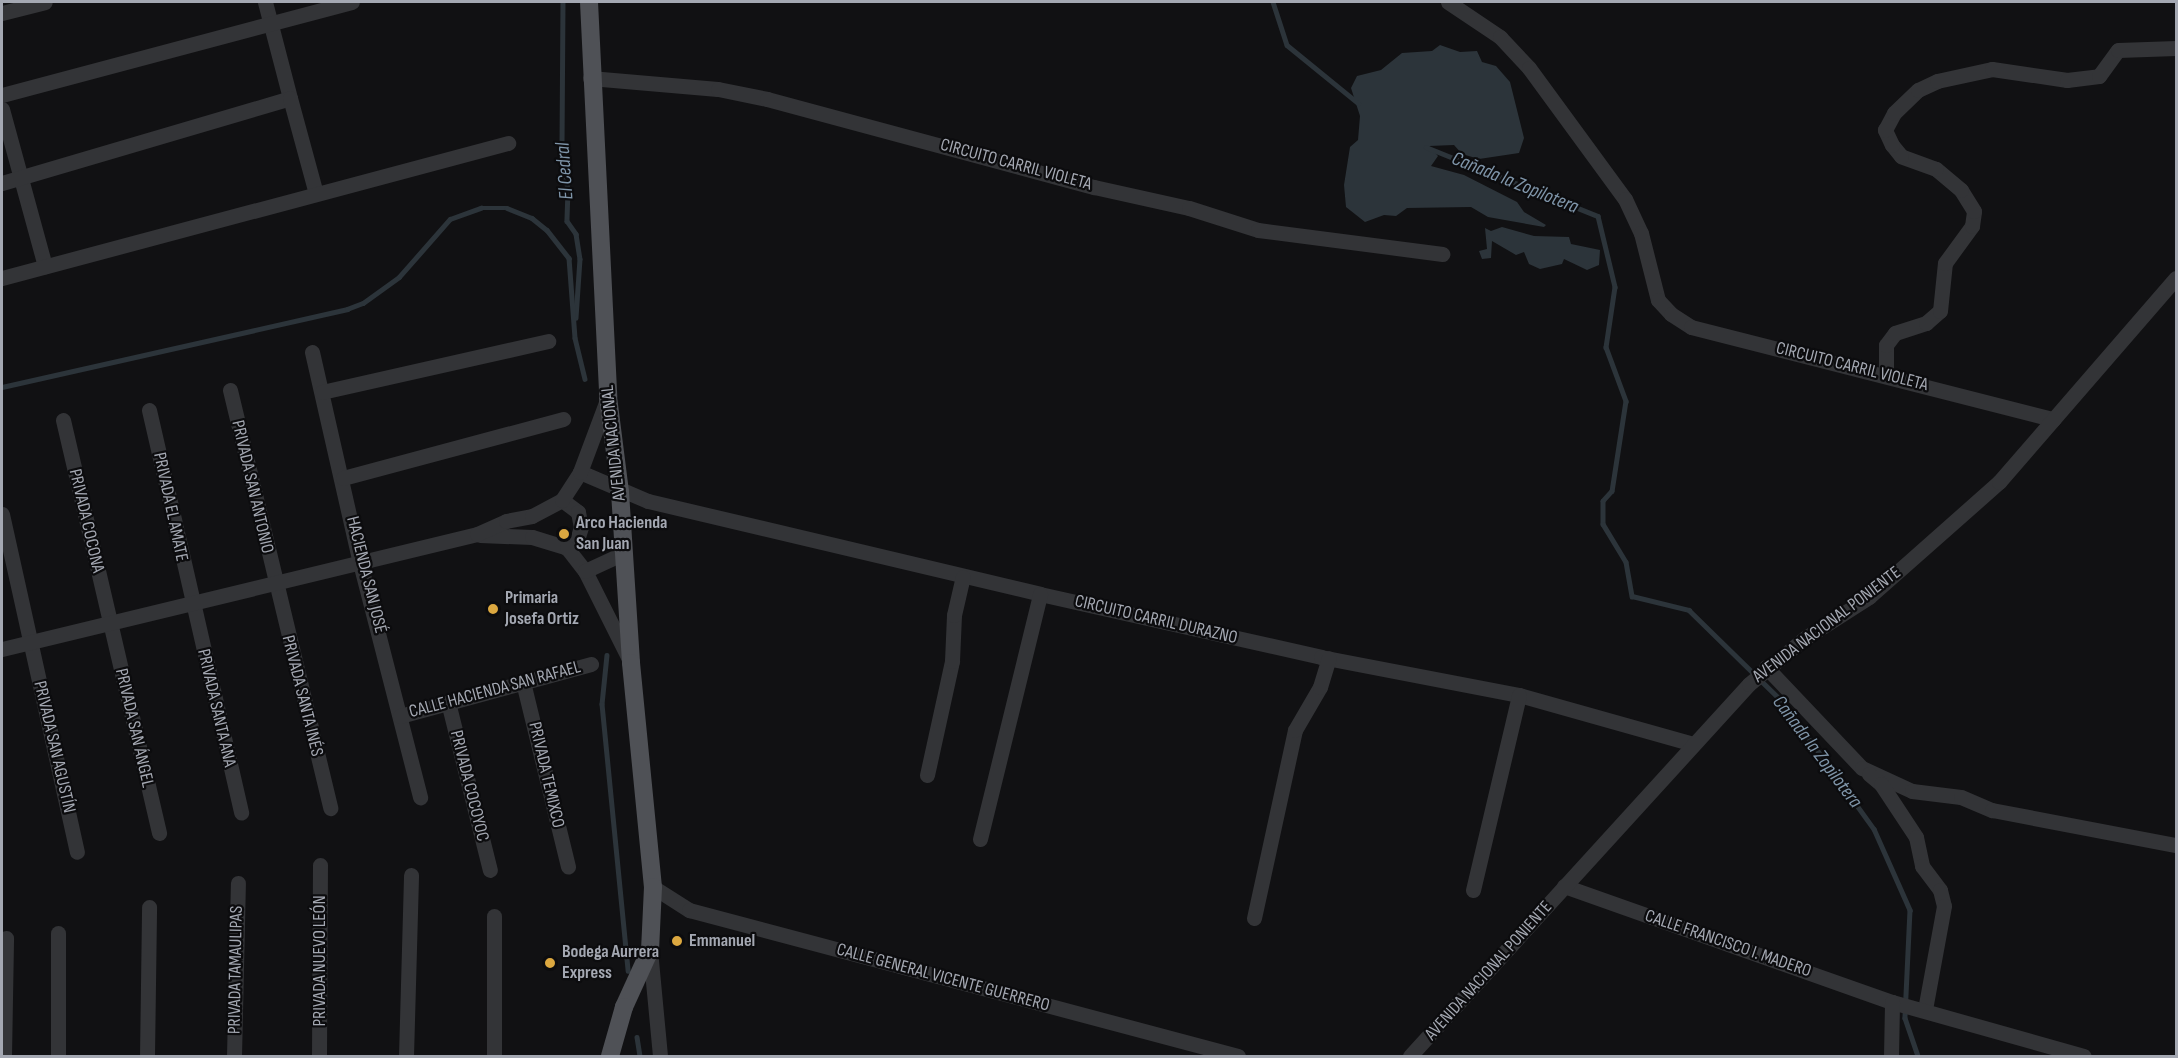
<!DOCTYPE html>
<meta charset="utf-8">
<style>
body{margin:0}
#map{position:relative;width:2178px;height:1058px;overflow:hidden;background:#111113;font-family:"Sofia Sans Condensed",sans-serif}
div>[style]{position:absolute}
.water>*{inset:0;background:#2c343a}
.stream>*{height:4.5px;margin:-2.25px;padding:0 2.25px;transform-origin:2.25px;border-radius:2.25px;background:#2c343a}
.minor>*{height:15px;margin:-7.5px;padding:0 7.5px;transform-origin:7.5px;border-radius:7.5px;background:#333437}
.major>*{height:18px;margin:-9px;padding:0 9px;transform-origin:9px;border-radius:9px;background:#4f5156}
.dots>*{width:16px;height:16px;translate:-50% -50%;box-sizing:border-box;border:3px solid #0c0c0e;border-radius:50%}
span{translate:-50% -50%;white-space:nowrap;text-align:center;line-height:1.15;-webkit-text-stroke:4.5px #0c0c0e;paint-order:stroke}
.street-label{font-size:18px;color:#a4a8b2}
.poi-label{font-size:18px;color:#a4a8b2;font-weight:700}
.left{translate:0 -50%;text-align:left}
.water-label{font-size:20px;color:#7f95a9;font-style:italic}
.frame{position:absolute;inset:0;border:3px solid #a4a8b2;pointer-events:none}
</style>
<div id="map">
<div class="water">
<i style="clip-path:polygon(1440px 45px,1460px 52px,1477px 51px,1482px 62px,1496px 66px,1510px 82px,1524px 138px,1519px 153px,1479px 159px,1462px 154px,1454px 145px,1429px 146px,1438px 156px,1431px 166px,1464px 175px,1517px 202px,1524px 212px,1546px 225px,1544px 227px,1488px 217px,1471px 207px,1407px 208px,1396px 216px,1384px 215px,1365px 222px,1346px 207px,1344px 185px,1350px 147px,1358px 140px,1360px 116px,1351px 88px,1357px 76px,1381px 70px,1402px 53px,1432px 51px)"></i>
<i style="clip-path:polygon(1502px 227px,1534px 236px,1569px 237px,1571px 244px,1600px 250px,1599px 265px,1587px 270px,1564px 259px,1562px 264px,1540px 269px,1529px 264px,1524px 252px,1516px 255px,1492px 241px,1491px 258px,1482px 259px,1479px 251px,1487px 249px,1485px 228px,1491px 231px)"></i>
</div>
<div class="stream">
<i style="left:563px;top:2px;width:154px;rotate:90.4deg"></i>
<i style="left:562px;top:156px;width:35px;rotate:80deg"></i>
<i style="left:568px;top:190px;width:31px;rotate:92deg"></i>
<i style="left:567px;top:221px;width:16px;rotate:55deg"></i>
<i style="left:576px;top:234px;width:25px;rotate:81deg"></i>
<i style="left:580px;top:259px;width:59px;rotate:93.9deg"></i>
<i style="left:1273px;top:2px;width:45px;rotate:72deg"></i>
<i style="left:1287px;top:45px;width:92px;rotate:39.2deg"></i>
<i style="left:1426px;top:147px;width:185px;rotate:21.9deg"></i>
<i style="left:1598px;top:216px;width:73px;rotate:76.5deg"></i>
<i style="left:1615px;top:287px;width:61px;rotate:98.5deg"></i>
<i style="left:1606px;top:347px;width:58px;rotate:69.7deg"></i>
<i style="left:1626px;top:401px;width:91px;rotate:98.8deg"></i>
<i style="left:1612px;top:491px;width:13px;rotate:132deg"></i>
<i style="left:1603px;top:501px;width:23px;rotate:90deg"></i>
<i style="left:1603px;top:524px;width:44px;rotate:58.8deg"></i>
<i style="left:1626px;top:562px;width:35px;rotate:80deg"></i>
<i style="left:1632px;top:596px;width:59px;rotate:13.8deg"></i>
<i style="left:1689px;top:610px;width:130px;rotate:44.4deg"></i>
<i style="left:1782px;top:701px;width:158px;rotate:54.3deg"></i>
<i style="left:1874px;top:829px;width:89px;rotate:66deg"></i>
<i style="left:1910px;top:910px;width:108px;rotate:92.7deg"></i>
<i style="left:1905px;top:1018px;width:40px;rotate:71.1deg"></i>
<i style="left:2px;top:387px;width:354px;rotate:-12.7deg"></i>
<i style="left:347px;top:309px;width:17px;rotate:-21deg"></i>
<i style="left:363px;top:303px;width:44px;rotate:-35.8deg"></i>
<i style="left:399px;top:277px;width:77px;rotate:-48.7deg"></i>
<i style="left:450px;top:219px;width:33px;rotate:-20deg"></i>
<i style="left:481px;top:208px;width:26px"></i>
<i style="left:507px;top:208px;width:27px;rotate:22deg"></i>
<i style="left:532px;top:218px;width:19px;rotate:39deg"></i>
<i style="left:547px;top:230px;width:36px;rotate:52deg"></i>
<i style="left:569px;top:258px;width:80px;rotate:85.7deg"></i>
<i style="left:575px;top:338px;width:42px;rotate:76.3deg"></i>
<i style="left:607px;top:655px;width:49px;rotate:95.8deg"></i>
<i style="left:602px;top:704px;width:268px;rotate:84.4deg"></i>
<i style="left:637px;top:1037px;width:19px;rotate:81deg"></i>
</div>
<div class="minor">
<i style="left:265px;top:2px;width:99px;rotate:75.4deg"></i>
<i style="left:1448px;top:2px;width:63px;rotate:33.9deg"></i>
<i style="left:1500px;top:37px;width:42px;rotate:46.9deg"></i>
<i style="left:1529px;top:68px;width:162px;rotate:53.8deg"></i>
<i style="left:1625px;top:199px;width:38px;rotate:65deg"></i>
<i style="left:1641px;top:233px;width:69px;rotate:75.8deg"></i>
<i style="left:1658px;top:300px;width:19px;rotate:47deg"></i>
<i style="left:1671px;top:314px;width:24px;rotate:33deg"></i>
<i style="left:1691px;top:327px;width:374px;rotate:14.3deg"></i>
<i style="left:2px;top:13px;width:44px;rotate:-14.3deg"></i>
<i style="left:590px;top:78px;width:128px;rotate:4.9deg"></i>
<i style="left:718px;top:89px;width:50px;rotate:11.5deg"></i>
<i style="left:767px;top:99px;width:339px;rotate:15.1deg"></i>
<i style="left:1094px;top:187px;width:97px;rotate:12.5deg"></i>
<i style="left:1189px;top:208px;width:72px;rotate:17.7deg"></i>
<i style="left:1258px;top:230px;width:186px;rotate:7.4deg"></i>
<i style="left:2px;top:95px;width:362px;rotate:-14.9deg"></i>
<i style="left:2px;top:109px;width:163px;rotate:74.7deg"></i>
<i style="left:2px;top:183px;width:300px;rotate:-16.4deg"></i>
<i style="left:290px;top:98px;width:99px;rotate:74.8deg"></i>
<i style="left:2px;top:278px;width:524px;rotate:-14.94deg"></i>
<i style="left:312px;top:352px;width:216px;rotate:77.2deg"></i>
<i style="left:360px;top:563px;width:242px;rotate:75.6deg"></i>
<i style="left:1886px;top:375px;width:30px;rotate:-90deg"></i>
<i style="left:1886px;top:345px;width:15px;rotate:-53deg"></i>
<i style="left:1895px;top:333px;width:33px;rotate:-18deg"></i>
<i style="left:1926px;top:323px;width:18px;rotate:-41deg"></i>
<i style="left:1940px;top:311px;width:48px;rotate:-84.1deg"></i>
<i style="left:1945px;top:263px;width:46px;rotate:-53.9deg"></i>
<i style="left:1972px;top:226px;width:15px;rotate:-82deg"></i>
<i style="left:1974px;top:211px;width:25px;rotate:-122deg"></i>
<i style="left:1961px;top:190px;width:33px;rotate:-140deg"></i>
<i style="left:1936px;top:169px;width:37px;rotate:-160deg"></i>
<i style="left:1901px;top:156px;width:14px;rotate:-129deg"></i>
<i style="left:1892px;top:145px;width:17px;rotate:-115deg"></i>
<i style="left:1885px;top:130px;width:19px;rotate:-62deg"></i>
<i style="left:1894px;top:113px;width:33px;rotate:-44deg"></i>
<i style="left:1918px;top:90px;width:21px;rotate:-25deg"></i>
<i style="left:1937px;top:81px;width:56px;rotate:-12.3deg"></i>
<i style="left:1992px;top:69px;width:76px;rotate:8.3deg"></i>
<i style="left:2067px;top:80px;width:32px;rotate:-7deg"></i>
<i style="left:2099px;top:76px;width:32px;rotate:-54deg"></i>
<i style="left:2118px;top:50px;width:58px;rotate:-2deg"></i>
<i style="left:230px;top:390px;width:430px;rotate:76.5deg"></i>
<i style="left:322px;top:392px;width:232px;rotate:-12.7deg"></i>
<i style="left:149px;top:410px;width:413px;rotate:77.1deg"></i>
<i style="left:63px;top:420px;width:424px;rotate:76.9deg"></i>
<i style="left:580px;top:472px;width:74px;rotate:23.1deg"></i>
<i style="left:648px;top:501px;width:403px;rotate:13.3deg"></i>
<i style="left:1040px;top:594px;width:288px;rotate:12.6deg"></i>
<i style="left:1321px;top:657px;width:202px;rotate:10.9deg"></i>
<i style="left:1519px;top:695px;width:181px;rotate:15.7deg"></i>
<i style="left:343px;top:478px;width:228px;rotate:-15deg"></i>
<i style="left:562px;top:500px;width:20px;rotate:37deg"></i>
<i style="left:578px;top:512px;width:15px;rotate:79deg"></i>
<i style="left:581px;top:527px;width:10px;rotate:107deg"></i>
<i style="left:578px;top:537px;width:16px;rotate:135deg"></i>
<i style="left:2px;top:514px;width:346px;rotate:77.5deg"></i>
<i style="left:480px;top:535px;width:52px;rotate:2.2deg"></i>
<i style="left:532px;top:537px;width:37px;rotate:17deg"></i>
<i style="left:567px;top:548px;width:29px;rotate:52deg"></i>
<i style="left:585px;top:571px;width:98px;rotate:63.4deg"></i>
<i style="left:585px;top:571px;width:43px;rotate:-24.8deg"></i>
<i style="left:2px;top:649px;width:489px;rotate:-13.6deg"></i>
<i style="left:477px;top:534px;width:32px;rotate:-24deg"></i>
<i style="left:506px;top:521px;width:26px;rotate:-11deg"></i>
<i style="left:532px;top:516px;width:34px;rotate:-28deg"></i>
<i style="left:562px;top:500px;width:33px;rotate:-57deg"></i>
<i style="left:580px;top:472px;width:80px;rotate:-69.5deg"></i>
<i style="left:1766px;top:667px;width:139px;rotate:46.5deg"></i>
<i style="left:1862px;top:768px;width:55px;rotate:24.7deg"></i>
<i style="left:1912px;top:791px;width:49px;rotate:7deg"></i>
<i style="left:1961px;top:797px;width:34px;rotate:23deg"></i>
<i style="left:1992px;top:810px;width:187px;rotate:10.8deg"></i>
<i style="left:523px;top:682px;width:190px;rotate:76.3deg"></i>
<i style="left:448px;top:702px;width:173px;rotate:76deg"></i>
<i style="left:400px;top:716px;width:198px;rotate:-15.2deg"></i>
<i style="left:1869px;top:774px;width:16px;rotate:40deg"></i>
<i style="left:1881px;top:784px;width:64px;rotate:56.6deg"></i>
<i style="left:1916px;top:837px;width:30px;rotate:78deg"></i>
<i style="left:1922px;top:866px;width:30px;rotate:53deg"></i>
<i style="left:1940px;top:890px;width:16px;rotate:76deg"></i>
<i style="left:1944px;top:906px;width:106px;rotate:100.4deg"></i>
<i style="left:927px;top:775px;width:117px;rotate:-77.6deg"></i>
<i style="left:952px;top:661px;width:46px;rotate:-87.5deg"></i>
<i style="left:954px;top:615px;width:39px;rotate:-77deg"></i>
<i style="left:980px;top:839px;width:252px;rotate:-76.2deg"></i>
<i style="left:1564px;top:886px;width:348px;rotate:19.5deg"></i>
<i style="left:1892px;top:1002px;width:199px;rotate:15.7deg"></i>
<i style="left:653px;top:887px;width:43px;rotate:32.6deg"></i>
<i style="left:689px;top:910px;width:568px;rotate:14.89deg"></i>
<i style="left:1473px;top:890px;width:200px;rotate:-76.7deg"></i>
<i style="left:1254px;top:918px;width:192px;rotate:-77.7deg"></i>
<i style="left:1295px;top:730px;width:50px;rotate:-59.8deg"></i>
<i style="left:1320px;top:687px;width:30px;rotate:-73deg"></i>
<i style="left:58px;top:933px;width:123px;rotate:90deg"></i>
<i style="left:650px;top:950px;width:106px;rotate:84.6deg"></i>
<i style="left:4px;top:1056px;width:118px;rotate:-89deg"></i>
<i style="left:147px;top:1056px;width:149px;rotate:-89.2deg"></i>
<i style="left:234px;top:1056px;width:173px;rotate:-88.7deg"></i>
<i style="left:319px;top:1056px;width:191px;rotate:-89.7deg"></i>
<i style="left:406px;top:1056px;width:181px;rotate:-88.4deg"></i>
<i style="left:494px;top:1056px;width:140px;rotate:-90deg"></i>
<i style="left:1410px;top:1056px;width:503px;rotate:-47.66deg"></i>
<i style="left:1749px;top:684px;width:72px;rotate:-39.4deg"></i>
<i style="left:1805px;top:638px;width:76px;rotate:-32.6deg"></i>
<i style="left:1869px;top:597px;width:174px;rotate:-41.5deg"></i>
<i style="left:1999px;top:482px;width:270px;rotate:-49.1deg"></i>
<i style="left:1891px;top:1056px;width:54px;rotate:-88.9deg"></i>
</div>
<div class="major">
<i style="left:589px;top:2px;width:395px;rotate:87.2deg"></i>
<i style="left:608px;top:397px;width:96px;rotate:82.8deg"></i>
<i style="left:620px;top:492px;width:171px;rotate:86.3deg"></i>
<i style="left:631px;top:663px;width:225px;rotate:84.4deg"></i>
<i style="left:653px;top:887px;width:63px;rotate:92.7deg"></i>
<i style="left:650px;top:950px;width:63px;rotate:114.5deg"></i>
<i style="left:624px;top:1007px;width:51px;rotate:105.9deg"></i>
</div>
<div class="dots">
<i style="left:564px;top:534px;background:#dca840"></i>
<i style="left:493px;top:609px;background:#dca840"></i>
<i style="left:677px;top:941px;background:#dca840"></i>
<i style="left:550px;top:963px;background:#dca840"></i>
</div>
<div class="street-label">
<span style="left:1016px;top:165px;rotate:15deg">CIRCUITO CARRIL VIOLETA</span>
<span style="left:1852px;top:367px;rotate:14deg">CIRCUITO CARRIL VIOLETA</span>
<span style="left:614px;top:443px;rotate:-96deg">AVENIDA NACIONAL</span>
<span style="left:252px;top:487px;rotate:77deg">PRIVADA SAN ANTONIO</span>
<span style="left:170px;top:507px;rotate:78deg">PRIVADA EL AMATE</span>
<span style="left:86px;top:521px;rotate:77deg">PRIVADA COCONA</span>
<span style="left:366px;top:575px;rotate:76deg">HACIENDA SAN JOSÉ</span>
<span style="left:1156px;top:620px;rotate:13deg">CIRCUITO CARRIL DURAZNO</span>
<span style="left:1827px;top:625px;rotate:-37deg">AVENIDA NACIONAL PONIENTE</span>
<span style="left:495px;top:690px;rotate:-15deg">CALLE HACIENDA SAN RAFAEL</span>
<span style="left:302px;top:696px;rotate:76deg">PRIVADA SANTA INÉS</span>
<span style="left:216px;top:708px;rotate:77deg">PRIVADA SANTA ANA</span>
<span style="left:134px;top:728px;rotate:77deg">PRIVADA SAN ÁNGEL</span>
<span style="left:54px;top:747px;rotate:77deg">PRIVADA SAN AGUSTÍN</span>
<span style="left:546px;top:775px;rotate:77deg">PRIVADA TEMIXCO</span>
<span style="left:469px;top:786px;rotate:76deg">PRIVADA COCOYOC</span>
<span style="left:1728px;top:944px;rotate:19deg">CALLE FRANCISCO I. MADERO</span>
<span style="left:320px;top:961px;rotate:-90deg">PRIVADA NUEVO LEÓN</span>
<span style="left:236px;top:970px;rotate:-89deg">PRIVADA TAMAULIPAS</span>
<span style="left:1489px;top:971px;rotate:-48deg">AVENIDA NACIONAL PONIENTE</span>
<span style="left:943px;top:978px;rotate:15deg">CALLE GENERAL VICENTE GUERRERO</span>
</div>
<div class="poi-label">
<span class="left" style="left:576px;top:534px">Arco Hacienda<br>San Juan</span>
<span class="left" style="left:505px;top:609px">Primaria<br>Josefa Ortiz</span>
<span class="left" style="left:689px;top:941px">Emmanuel</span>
<span class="left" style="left:562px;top:963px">Bodega Aurrera<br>Express</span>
</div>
<div class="water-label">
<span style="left:565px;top:171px;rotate:-94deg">El Cedral</span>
<span style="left:1515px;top:183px;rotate:22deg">Cañada la Zopilotera</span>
<span style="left:1817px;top:752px;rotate:53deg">Cañada la Zopilotera</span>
</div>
<div class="frame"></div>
</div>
